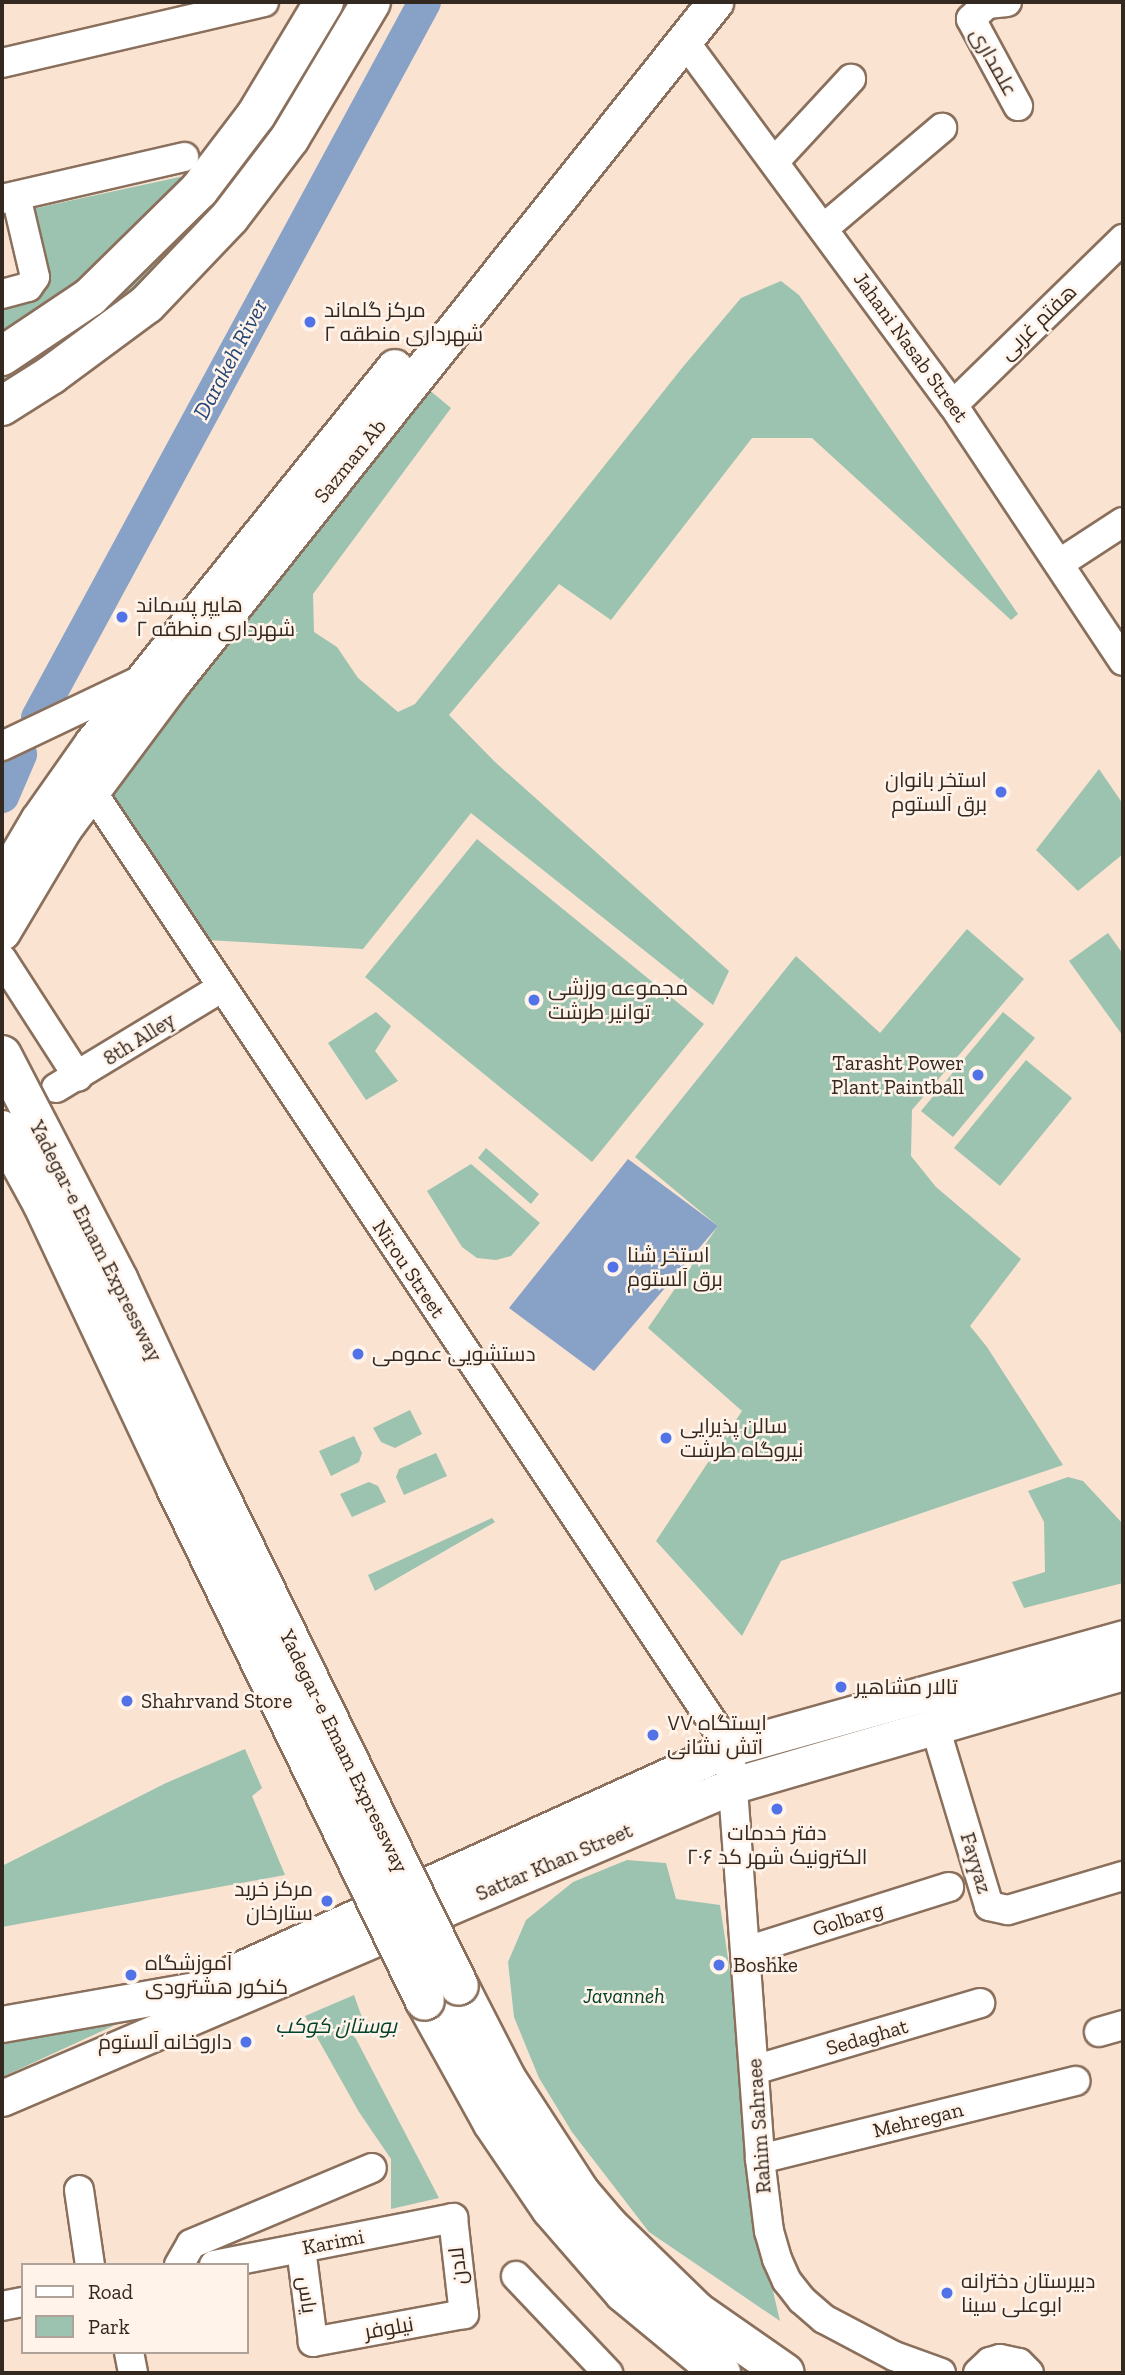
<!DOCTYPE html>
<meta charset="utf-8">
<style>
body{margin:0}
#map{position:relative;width:1125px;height:2375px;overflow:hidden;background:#fbe3d2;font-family:"Zilla Slab",Cairo,serif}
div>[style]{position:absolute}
.green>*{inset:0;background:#9bc3af}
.water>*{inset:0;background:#87a2c6}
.river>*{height:33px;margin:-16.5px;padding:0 16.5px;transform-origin:16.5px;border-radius:16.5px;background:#87a2c6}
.roads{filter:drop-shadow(2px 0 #8a705c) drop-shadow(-2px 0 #8a705c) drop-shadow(0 2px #8a705c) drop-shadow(0 -2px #8a705c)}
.minor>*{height:28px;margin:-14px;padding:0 14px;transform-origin:14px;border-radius:14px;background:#fff}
.major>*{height:35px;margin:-17.5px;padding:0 17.5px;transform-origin:17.5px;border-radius:17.5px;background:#fff}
.highway>*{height:38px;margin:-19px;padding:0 19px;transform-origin:19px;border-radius:19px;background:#fff}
.bridges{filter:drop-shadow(2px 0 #8a705c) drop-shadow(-2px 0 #8a705c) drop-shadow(0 2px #8a705c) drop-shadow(0 -2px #8a705c)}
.highway-bridge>*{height:38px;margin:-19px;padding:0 19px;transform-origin:19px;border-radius:19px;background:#fff}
.dots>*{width:19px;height:19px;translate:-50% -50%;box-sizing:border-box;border:4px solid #fff3ea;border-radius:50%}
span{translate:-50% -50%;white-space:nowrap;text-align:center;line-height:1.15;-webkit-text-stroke:5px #fff3ea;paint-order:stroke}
.street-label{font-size:21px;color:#342920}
.poi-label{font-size:21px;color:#342920}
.left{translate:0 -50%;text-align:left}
.right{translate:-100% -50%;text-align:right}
.park-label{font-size:21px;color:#00422c;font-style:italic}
.water-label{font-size:23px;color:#224575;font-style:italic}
.frame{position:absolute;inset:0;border:4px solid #342920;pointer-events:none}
.legend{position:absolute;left:21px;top:2263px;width:228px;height:91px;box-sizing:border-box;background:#fff3ea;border:2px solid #aea299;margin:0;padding:9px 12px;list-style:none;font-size:21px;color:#342920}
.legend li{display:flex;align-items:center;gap:14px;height:35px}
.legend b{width:35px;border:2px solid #aea299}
</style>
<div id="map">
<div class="green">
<i style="clip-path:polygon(345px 2px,357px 2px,229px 199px,103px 321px,2px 387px,2px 373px,286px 100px)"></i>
<i style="clip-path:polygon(184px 176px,136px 229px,61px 298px,2px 333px,2px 303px,25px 296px,49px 280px,32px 209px)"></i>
<i style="clip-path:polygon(781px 281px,799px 295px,1018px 614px,1011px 620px,812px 438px,752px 438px,611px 620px,559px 584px,449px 715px,495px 762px,729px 971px,713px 1005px,471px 813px,363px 949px,206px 940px,109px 797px,428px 389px,451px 408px,313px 594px,314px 632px,337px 647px,358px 678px,398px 712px,415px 704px,682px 368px,741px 298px)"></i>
<i style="clip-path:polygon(1099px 769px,1123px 804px,1123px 854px,1078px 891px,1036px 850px)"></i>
<i style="clip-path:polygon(477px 839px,704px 1024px,592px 1162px,365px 977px)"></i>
<i style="clip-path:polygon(967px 929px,1024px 979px,912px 1110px,911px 1156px,936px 1187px,1021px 1259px,970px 1326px,987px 1347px,1063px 1465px,781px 1561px,742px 1636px,656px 1541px,742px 1411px,648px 1328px,718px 1226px,635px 1157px,796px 956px,880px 1033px)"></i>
<i style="clip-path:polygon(1108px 933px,1123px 954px,1123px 1036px,1069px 961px)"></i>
<i style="clip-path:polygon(376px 1012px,391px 1026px,375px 1051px,398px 1081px,366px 1100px,328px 1043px)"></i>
<i style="clip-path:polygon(1003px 1012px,1035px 1038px,953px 1137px,921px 1111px)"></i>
<i style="clip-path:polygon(1026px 1060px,1072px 1098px,1000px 1186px,954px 1148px)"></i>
<i style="clip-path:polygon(486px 1148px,539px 1194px,531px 1204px,478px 1158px)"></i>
<i style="clip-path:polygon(471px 1164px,540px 1223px,511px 1256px,496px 1260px,477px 1258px,462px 1247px,427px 1191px)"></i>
<i style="clip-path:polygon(410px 1410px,422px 1434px,395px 1448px,381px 1442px,373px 1428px)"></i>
<i style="clip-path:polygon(354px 1436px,362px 1453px,359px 1462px,331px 1476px,319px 1451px)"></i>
<i style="clip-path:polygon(436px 1453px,447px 1476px,404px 1495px,396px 1477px,399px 1469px)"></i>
<i style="clip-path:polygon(1068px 1477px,1083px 1481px,1123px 1524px,1123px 1583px,1024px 1608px,1012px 1582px,1045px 1572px,1044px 1522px,1028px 1491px)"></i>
<i style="clip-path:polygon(369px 1482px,378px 1486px,386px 1502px,352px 1517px,340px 1494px)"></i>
<i style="clip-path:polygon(492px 1518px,495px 1522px,375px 1591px,368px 1575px)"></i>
<i style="clip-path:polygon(245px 1749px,262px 1788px,252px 1796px,285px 1875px,2px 1927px,2px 1866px,166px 1783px)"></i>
<i style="clip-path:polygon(627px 1860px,666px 1863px,676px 1899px,720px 1905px,736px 2012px,758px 2227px,780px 2321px,649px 2232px,572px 2132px,539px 2078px,514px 2017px,508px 1962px,526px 1920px,573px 1882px)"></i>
<i style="clip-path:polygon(354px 1995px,364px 2023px,355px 2037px,439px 2198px,391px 2209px,391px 2159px,359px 2112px,305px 2016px)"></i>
<i style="clip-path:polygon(139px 2014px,2px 2077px,2px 2039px)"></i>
</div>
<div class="water">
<i style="clip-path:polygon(628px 1159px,718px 1226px,594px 1371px,509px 1308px)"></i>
</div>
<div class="river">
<i style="left:37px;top:717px;width:813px;rotate:-61.58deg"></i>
<i style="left:2px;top:796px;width:46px;rotate:-66.8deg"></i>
</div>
<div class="roads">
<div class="minor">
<i style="left:1007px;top:2px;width:20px;rotate:174deg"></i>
<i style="left:987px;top:4px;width:22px;rotate:137deg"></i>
<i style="left:971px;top:19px;width:99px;rotate:61.6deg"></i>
<i style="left:685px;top:42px;width:451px;rotate:53.6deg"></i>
<i style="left:953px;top:405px;width:307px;rotate:56.4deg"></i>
<i style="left:2px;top:63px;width:269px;rotate:-13.1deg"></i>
<i style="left:775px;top:161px;width:112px;rotate:-47.2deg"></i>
<i style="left:2px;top:199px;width:187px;rotate:-13deg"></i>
<i style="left:824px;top:228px;width:155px;rotate:-40.3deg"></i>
<i style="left:2px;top:294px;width:27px;rotate:-15deg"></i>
<i style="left:28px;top:287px;width:12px;rotate:-55deg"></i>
<i style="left:35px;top:277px;width:83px;rotate:-103.2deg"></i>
<i style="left:953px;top:405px;width:238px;rotate:-44.3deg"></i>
<i style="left:1060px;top:563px;width:75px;rotate:-33.1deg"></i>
<i style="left:2px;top:746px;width:154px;rotate:-25.4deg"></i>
<i style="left:91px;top:790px;width:1152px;rotate:56.3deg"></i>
<i style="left:730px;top:1748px;width:412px;rotate:85.8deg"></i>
<i style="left:760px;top:2159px;width:73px;rotate:82.9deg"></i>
<i style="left:769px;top:2231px;width:29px;rotate:74deg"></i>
<i style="left:777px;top:2259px;width:24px;rotate:66deg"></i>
<i style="left:787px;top:2281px;width:24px;rotate:52deg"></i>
<i style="left:802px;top:2300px;width:29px;rotate:41deg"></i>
<i style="left:824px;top:2319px;width:79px;rotate:27.9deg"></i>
<i style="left:894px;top:2356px;width:50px;rotate:19.9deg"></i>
<i style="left:2px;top:959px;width:140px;rotate:57.2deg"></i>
<i style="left:56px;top:1088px;width:193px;rotate:-31.2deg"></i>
<i style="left:935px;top:1727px;width:187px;rotate:73.2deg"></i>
<i style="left:989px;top:1906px;width:19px;rotate:12deg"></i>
<i style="left:1008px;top:1910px;width:120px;rotate:-16.5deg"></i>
<i style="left:746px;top:1951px;width:213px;rotate:-17.5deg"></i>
<i style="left:1099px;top:2032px;width:25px;rotate:-16deg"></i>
<i style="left:754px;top:2070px;width:236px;rotate:-16.5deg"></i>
<i style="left:760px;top:2159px;width:325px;rotate:-13.9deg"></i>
<i style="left:79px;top:2190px;width:76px;rotate:81.7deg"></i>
<i style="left:179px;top:2265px;width:24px;rotate:-60deg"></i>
<i style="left:191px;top:2244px;width:196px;rotate:-22.8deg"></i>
<i style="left:214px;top:2265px;width:244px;rotate:-11.1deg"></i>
<i style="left:453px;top:2218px;width:97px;rotate:83.5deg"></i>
<i style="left:464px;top:2314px;width:154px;rotate:169.5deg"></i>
<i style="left:313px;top:2342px;width:95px;rotate:-97.3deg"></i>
<i style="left:516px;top:2276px;width:134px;rotate:46.5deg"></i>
<i style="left:2px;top:2306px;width:21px;rotate:-11deg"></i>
<i style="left:129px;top:2352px;width:21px;rotate:79deg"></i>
<i style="left:978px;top:2373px;width:16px;rotate:-43deg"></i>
<i style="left:990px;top:2362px;width:10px;rotate:-17deg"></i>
<i style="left:1000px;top:2359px;width:19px;rotate:12deg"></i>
<i style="left:1019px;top:2363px;width:14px;rotate:45deg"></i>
</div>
<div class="major">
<i style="left:2px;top:881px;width:71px;rotate:-59.5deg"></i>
<i style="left:38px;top:820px;width:95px;rotate:-54.8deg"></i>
<i style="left:93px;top:742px;width:481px;rotate:-51.2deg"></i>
<i style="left:2px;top:932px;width:121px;rotate:-59.2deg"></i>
<i style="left:64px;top:828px;width:182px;rotate:-53.3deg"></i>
<i style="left:173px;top:682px;width:870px;rotate:-51.44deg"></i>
<i style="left:2px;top:2024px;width:196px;rotate:-10deg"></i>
<i style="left:195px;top:1990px;width:587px;rotate:-24.34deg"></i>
<i style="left:730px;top:1748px;width:408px;rotate:-15.6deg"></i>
<i style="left:2px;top:2098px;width:796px;rotate:-23.15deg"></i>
<i style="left:734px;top:1785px;width:405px;rotate:-16.2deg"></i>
</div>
<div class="highway">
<i style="left:2px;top:356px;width:106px;rotate:-33.8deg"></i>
<i style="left:90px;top:297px;width:153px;rotate:-44.5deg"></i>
<i style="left:199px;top:190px;width:94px;rotate:-52.8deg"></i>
<i style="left:256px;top:115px;width:132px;rotate:-59deg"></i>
<i style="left:2px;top:406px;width:58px;rotate:-32.3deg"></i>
<i style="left:51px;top:375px;width:119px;rotate:-36.5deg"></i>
<i style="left:147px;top:304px;width:120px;rotate:-46.3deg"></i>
<i style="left:230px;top:217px;width:99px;rotate:-52.8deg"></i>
<i style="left:290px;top:138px;width:158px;rotate:-59.2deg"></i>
<i style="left:459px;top:1986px;width:103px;rotate:62.9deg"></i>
<i style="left:506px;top:2078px;width:136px;rotate:57deg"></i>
<i style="left:580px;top:2192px;width:45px;rotate:49.5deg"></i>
<i style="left:609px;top:2226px;width:122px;rotate:44.3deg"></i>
<i style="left:696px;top:2311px;width:108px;rotate:34.9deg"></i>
<i style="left:425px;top:2001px;width:138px;rotate:61deg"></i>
<i style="left:492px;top:2122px;width:105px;rotate:55.9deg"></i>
<i style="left:551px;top:2209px;width:111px;rotate:49deg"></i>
<i style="left:624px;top:2293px;width:126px;rotate:39.5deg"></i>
</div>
</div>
<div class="bridges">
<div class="highway-bridge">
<i style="left:2px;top:1055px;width:254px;rotate:62.6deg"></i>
<i style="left:119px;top:1281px;width:206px;rotate:65.1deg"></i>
<i style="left:206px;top:1468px;width:576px;rotate:63.97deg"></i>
<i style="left:2px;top:1130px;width:85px;rotate:61.3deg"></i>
<i style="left:43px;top:1205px;width:310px;rotate:64.8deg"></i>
<i style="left:175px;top:1486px;width:572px;rotate:64.11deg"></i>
</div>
</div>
<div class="dots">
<i style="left:310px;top:322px;background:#5273e8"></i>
<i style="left:122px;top:617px;background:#5273e8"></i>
<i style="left:1001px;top:792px;background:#5273e8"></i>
<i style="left:534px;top:1000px;background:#5273e8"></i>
<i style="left:978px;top:1075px;background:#5273e8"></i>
<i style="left:613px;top:1267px;background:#5273e8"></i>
<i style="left:358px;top:1354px;background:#5273e8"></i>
<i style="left:666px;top:1438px;background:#5273e8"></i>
<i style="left:841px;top:1687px;background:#5273e8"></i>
<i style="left:127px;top:1701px;background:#5273e8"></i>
<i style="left:653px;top:1735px;background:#5273e8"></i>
<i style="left:777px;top:1809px;background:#5273e8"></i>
<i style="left:327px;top:1901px;background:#5273e8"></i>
<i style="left:719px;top:1965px;background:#5273e8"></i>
<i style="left:131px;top:1975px;background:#5273e8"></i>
<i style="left:246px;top:2042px;background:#5273e8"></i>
<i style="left:947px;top:2293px;background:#5273e8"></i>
</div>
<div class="street-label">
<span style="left:994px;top:62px;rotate:61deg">علمداری</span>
<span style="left:1038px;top:322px;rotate:-44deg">هفتم غربی</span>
<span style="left:911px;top:347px;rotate:54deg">Jahani Nasab Street</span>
<span style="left:350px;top:461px;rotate:-51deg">Sazman Ab</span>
<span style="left:139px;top:1039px;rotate:-32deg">8th Alley</span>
<span style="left:96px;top:1241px;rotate:63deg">Yadegar-e Emam Expressway</span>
<span style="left:409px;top:1269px;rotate:56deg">Nirou Street</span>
<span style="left:344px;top:1751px;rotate:64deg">Yadegar-e Emam Expressway</span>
<span style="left:554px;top:1862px;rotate:-23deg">Sattar Khan Street</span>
<span style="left:976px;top:1863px;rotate:73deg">Fayyaz</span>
<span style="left:848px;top:1919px;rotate:-17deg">Golbarg</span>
<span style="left:867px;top:2037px;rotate:-16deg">Sedaghat</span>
<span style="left:918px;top:2120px;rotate:-14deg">Mehregan</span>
<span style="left:759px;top:2126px;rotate:-94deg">Rahim Sahraee</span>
<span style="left:333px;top:2242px;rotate:-11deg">Karimi</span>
<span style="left:458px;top:2266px;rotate:-96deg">لادن</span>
<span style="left:307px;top:2295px;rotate:82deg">یاس</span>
<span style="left:389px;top:2328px;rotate:-10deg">نیلوفر</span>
</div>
<div class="poi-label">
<span class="left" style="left:324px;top:322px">مرکز گلماند<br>شهرداری منطقه ۲</span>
<span class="left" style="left:136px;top:617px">هایپر پسماند<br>شهرداری منطقه ۲</span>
<span class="right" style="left:987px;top:792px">استخر بانوان<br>برق آلستوم</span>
<span class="left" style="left:548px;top:1000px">مجموعه ورزشی<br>توانیر طرشت</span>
<span class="right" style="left:964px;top:1075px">Tarasht Power<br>Plant Paintball</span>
<span class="left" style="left:627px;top:1267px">استخر شنا<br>برق آلستوم</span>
<span class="left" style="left:372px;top:1354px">دستشویی عمومی</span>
<span class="left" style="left:680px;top:1438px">سالن پذیرایی<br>نیروگاه طرشت</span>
<span class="left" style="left:855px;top:1687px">تالار مشاهیر</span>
<span class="left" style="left:141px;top:1701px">Shahrvand Store</span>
<span class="left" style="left:667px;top:1735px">ایستگاه ۷۷<br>اتش نشانی</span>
<span style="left:777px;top:1845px">دفتر خدمات<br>الکترونیک شهر کد ۲۰۶</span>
<span class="right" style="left:313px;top:1901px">مرکز خرید<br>ستارخان</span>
<span class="left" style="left:145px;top:1975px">آموزشگاه<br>کنکور هشترودی</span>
<span class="left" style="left:733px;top:1965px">Boshke</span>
<span class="right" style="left:232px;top:2042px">داروخانه آلستوم</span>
<span class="left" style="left:961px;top:2293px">دبیرستان دخترانه<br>ابوعلی سینا</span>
</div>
<div class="park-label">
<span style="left:624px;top:1996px">Javanneh</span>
<span style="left:336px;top:2026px">بوستان کوکب</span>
</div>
<div class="water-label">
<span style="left:230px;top:359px;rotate:-62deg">Darakeh River</span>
</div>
<div class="frame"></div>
<ul class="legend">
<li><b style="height:9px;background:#fff"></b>Road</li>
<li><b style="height:19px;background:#9bc3af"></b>Park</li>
</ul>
</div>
